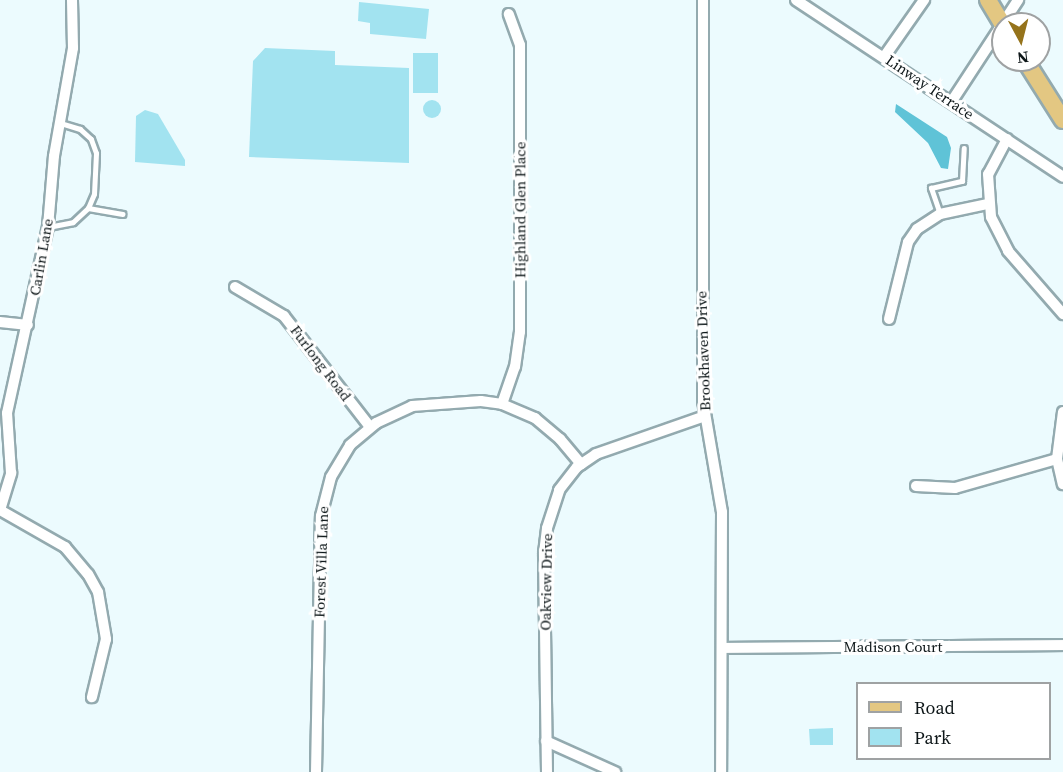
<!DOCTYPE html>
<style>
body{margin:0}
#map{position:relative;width:1063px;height:772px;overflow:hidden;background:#ecfbfe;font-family:"Source Serif 4",serif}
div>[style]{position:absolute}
.green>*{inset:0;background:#a2e3f0}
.round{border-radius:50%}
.water>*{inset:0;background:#5fc3d7}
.roads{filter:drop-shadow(2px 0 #93aaaf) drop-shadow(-2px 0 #93aaaf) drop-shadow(0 2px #93aaaf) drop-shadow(0 -2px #93aaaf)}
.service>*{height:5px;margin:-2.5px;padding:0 2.5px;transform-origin:2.5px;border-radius:2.5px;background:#fff}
.minor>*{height:10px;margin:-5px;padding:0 5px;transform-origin:5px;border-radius:5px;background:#fff}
.primary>*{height:16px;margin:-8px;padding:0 8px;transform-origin:8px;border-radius:8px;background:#e3c782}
span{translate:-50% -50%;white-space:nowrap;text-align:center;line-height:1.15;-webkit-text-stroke:6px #fff;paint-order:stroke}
.street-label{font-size:15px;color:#0e1719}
.legend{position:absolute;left:856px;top:682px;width:195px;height:78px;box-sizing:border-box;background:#fff;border:2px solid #9fa2a3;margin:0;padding:8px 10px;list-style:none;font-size:18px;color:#0e1719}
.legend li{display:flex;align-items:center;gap:12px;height:30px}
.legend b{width:30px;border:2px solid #9fa2a3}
.north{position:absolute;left:991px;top:12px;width:60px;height:60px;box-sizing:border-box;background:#fff;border:2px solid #9fa2a3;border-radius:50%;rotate:173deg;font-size:16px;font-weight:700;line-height:24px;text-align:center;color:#0e1719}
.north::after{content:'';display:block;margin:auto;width:21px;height:27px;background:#95731b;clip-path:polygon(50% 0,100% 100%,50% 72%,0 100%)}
</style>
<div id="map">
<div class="green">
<i style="clip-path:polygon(359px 2px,429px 9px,426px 39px,370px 34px,370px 23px,358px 21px)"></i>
<i style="clip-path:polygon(265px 48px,335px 51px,335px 65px,409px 68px,409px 163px,249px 157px,253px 61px)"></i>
<i style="clip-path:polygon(413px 53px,438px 53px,438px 93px,413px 93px)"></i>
<i class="round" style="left:423px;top:100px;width:18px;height:18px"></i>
<i style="clip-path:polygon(145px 110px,158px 114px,185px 160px,185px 166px,135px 162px,136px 116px)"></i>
<i style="clip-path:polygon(833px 728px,833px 745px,810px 745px,809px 729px)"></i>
</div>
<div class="water">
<i style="clip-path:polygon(896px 104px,947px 137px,951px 148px,948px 169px,941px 168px,928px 143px,895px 112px)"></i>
</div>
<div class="roads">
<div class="service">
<i style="left:88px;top:208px;width:35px;rotate:10deg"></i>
<i style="left:940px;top:214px;width:28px;rotate:-109deg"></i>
<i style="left:931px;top:188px;width:32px;rotate:-13deg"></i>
<i style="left:962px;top:181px;width:33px;rotate:-87deg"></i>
<i style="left:48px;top:227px;width:25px;rotate:-11deg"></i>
<i style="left:73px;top:222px;width:21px;rotate:-43deg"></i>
<i style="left:88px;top:208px;width:15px;rotate:-67deg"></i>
<i style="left:94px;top:194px;width:41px;rotate:-87.2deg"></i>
<i style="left:96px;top:153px;width:15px;rotate:-110deg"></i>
<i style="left:91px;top:139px;width:15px;rotate:-138deg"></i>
<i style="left:80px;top:129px;width:21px;rotate:-163deg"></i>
</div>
<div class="minor">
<i style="left:703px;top:0;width:401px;rotate:90deg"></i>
<i style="left:703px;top:401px;width:113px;rotate:80.3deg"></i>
<i style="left:722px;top:512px;width:260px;rotate:90.2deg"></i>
<i style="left:796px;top:0;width:320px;rotate:33.5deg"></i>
<i style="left:884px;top:57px;width:70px;rotate:-54.9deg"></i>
<i style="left:952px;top:101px;width:121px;rotate:-56.8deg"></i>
<i style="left:1007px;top:139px;width:40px;rotate:118deg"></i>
<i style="left:988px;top:174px;width:43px;rotate:86deg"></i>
<i style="left:991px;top:217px;width:38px;rotate:63deg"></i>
<i style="left:1008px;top:251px;width:84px;rotate:48.9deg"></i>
<i style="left:235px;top:287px;width:57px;rotate:30.6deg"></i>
<i style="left:284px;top:316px;width:140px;rotate:52.2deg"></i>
<i style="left:889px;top:319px;width:79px;rotate:-76.1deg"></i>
<i style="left:908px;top:242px;width:16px;rotate:-55deg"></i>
<i style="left:917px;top:229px;width:27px;rotate:-33deg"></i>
<i style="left:940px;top:214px;width:49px;rotate:-11.8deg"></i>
<i style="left:0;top:322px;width:28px;rotate:6deg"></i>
<i style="left:502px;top:404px;width:39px;rotate:-71deg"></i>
<i style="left:515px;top:367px;width:35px;rotate:-82deg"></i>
<i style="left:520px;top:332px;width:287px;rotate:-90deg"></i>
<i style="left:520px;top:45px;width:33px;rotate:-110deg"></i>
<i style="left:1063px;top:412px;width:47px;rotate:97.3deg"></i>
<i style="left:1057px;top:459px;width:26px;rotate:77deg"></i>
<i style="left:916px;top:486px;width:39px;rotate:3deg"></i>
<i style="left:955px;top:488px;width:106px;rotate:-15.9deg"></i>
<i style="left:0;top:510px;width:39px;rotate:-73deg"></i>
<i style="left:11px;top:473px;width:60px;rotate:-93.8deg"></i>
<i style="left:7px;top:413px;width:190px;rotate:-77.6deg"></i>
<i style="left:48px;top:227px;width:71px;rotate:-85.2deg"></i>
<i style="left:54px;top:156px;width:110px;rotate:-80deg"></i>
<i style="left:73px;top:48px;width:48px;rotate:-91.2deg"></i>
<i style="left:0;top:510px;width:75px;rotate:29.6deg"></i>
<i style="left:65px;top:547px;width:35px;rotate:50deg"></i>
<i style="left:88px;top:574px;width:21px;rotate:61deg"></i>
<i style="left:98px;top:592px;width:48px;rotate:80.3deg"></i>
<i style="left:106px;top:639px;width:60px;rotate:103.6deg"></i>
<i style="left:722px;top:648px;width:341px;rotate:-0.5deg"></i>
<i style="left:546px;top:741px;width:76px;rotate:24.2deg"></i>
<i style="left:316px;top:772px;width:256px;rotate:-88.9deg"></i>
<i style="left:321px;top:516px;width:40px;rotate:-75.6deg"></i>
<i style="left:331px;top:477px;width:37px;rotate:-59deg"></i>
<i style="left:350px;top:445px;width:34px;rotate:-40deg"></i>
<i style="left:376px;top:423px;width:40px;rotate:-25deg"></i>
<i style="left:412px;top:406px;width:69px;rotate:-4.1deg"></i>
<i style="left:481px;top:401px;width:21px;rotate:8deg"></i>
<i style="left:502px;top:404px;width:36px;rotate:23deg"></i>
<i style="left:535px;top:418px;width:33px;rotate:40deg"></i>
<i style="left:560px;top:439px;width:33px;rotate:50deg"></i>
<i style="left:547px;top:772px;width:219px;rotate:-90.8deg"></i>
<i style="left:544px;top:553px;width:25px;rotate:-83deg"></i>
<i style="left:547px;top:528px;width:40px;rotate:-72deg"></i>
<i style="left:559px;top:490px;width:29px;rotate:-52deg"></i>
<i style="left:577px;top:467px;width:23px;rotate:-34deg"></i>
<i style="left:596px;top:454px;width:115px;rotate:-19.2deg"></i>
</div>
<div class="primary">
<i style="left:988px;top:0;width:29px;rotate:59deg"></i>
<i style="left:1025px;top:60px;width:71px;rotate:57.7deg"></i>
</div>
</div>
<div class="street-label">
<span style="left:930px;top:87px;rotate:34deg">Linway Terrace</span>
<span style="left:520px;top:210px;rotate:-90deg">Highland Glen Place</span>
<span style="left:41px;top:257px;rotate:-80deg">Carlin Lane</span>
<span style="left:703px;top:351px;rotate:-92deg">Brookhaven Drive</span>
<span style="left:321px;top:363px;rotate:53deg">Furlong Road</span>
<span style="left:321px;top:562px;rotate:-88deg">Forest Villa Lane</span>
<span style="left:546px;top:582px;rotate:-89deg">Oakview Drive</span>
<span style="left:893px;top:647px">Madison Court</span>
</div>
<ul class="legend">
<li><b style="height:8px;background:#e3c782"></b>Road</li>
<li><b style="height:16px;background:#a2e3f0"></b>Park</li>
</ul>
<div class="north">N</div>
</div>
